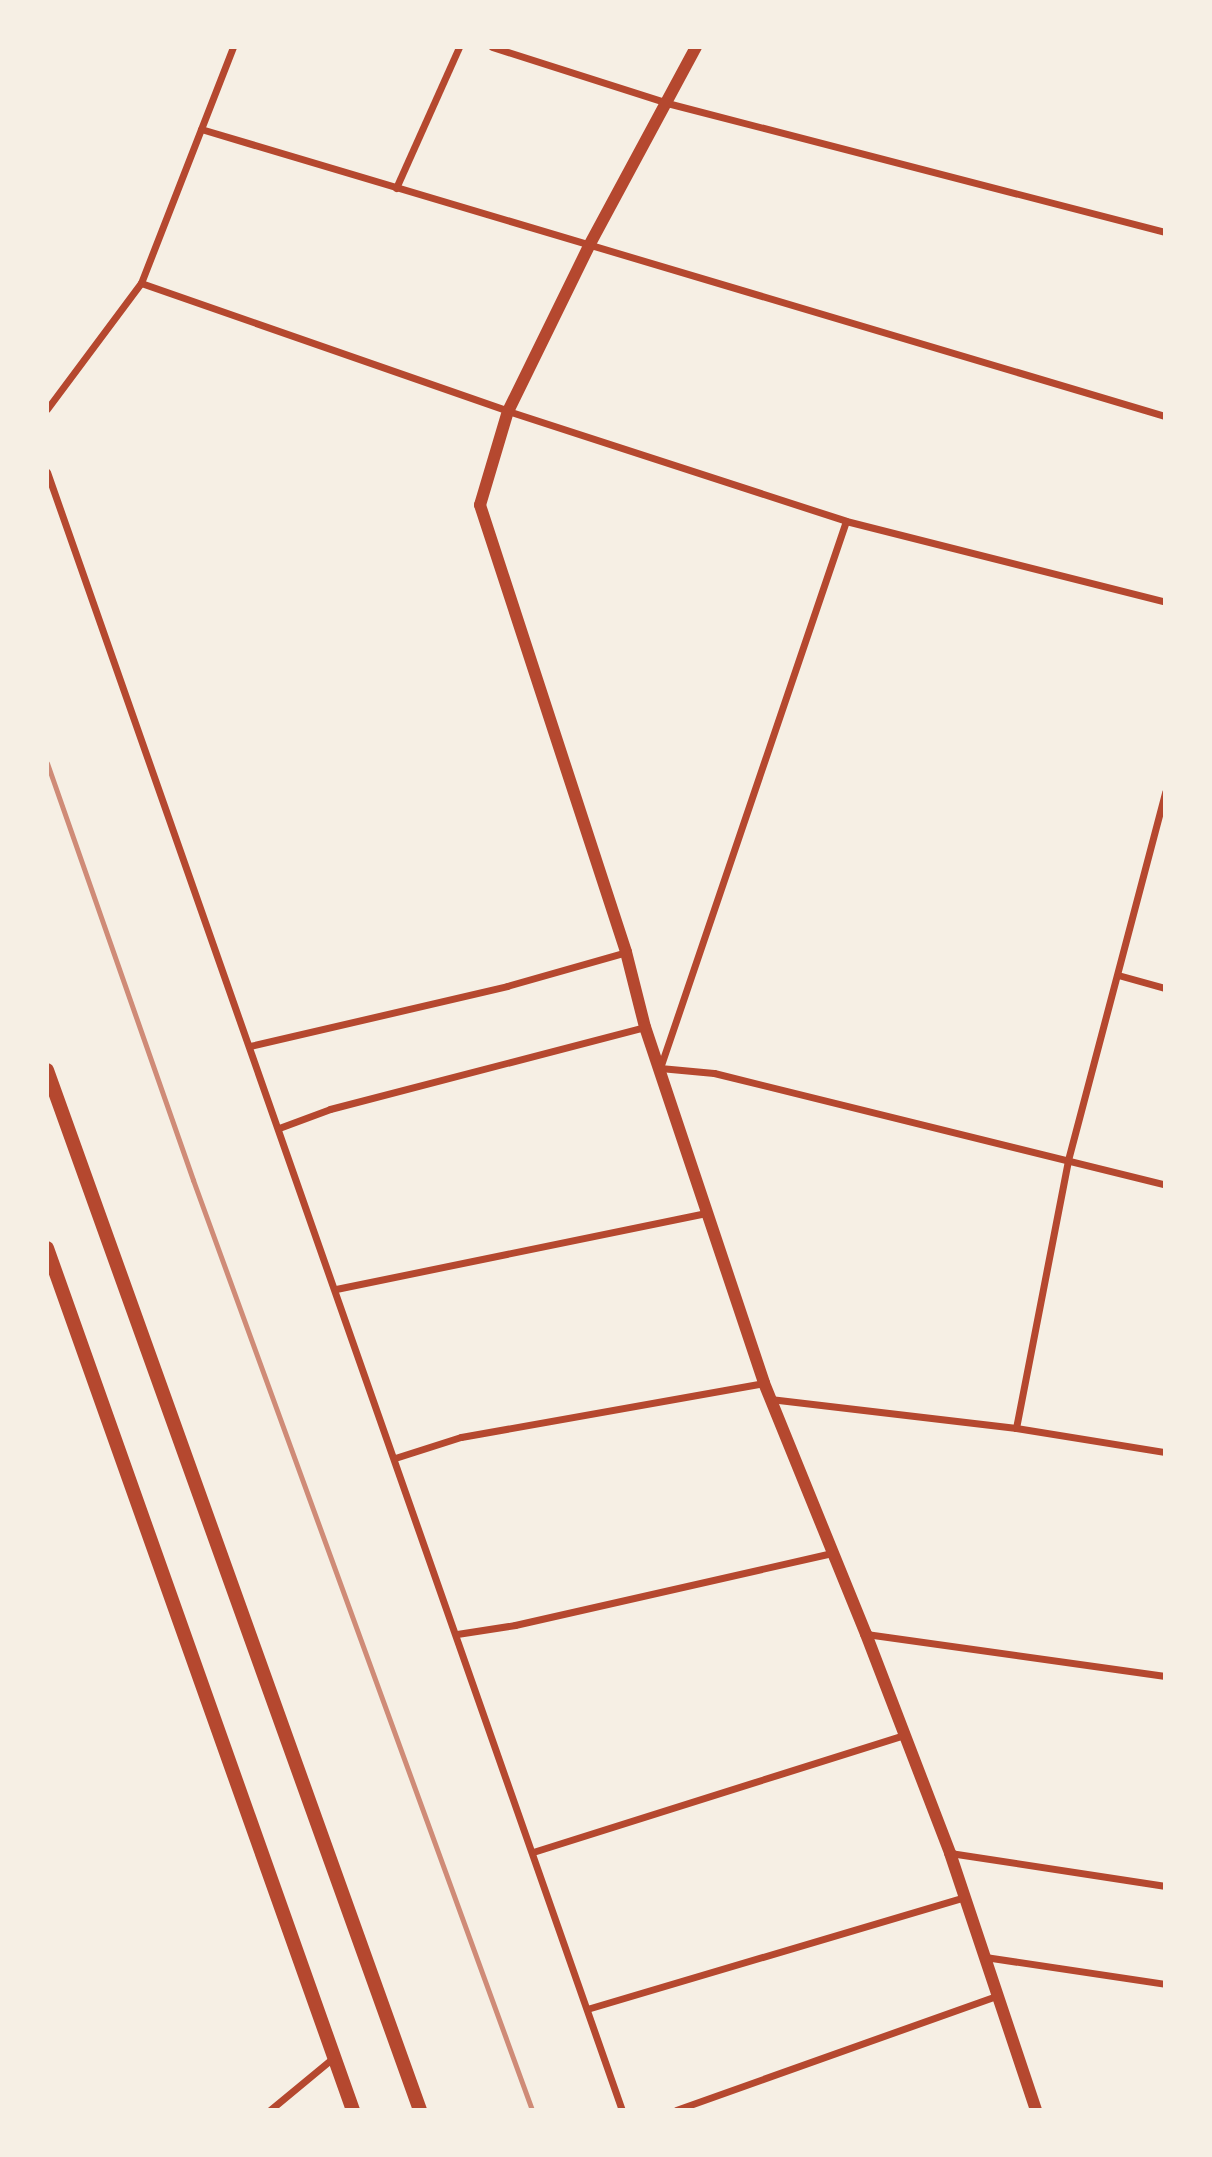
<!DOCTYPE html>
<style>
body{margin:0}
#map{position:relative;width:1212px;height:2157px;overflow:hidden;background:#f6efe4;font-family:"Roboto Condensed",sans-serif}
div>[style]{position:absolute}
.minor>*{height:7px;margin:-3.5px;padding:0 3.5px;transform-origin:3.5px;border-radius:3.5px;background:#b5482f}
.tertiary>*{height:12px;margin:-6px;padding:0 6px;transform-origin:6px;border-radius:6px;background:#b5482f}
.secondary>*{height:14px;margin:-7px;padding:0 7px;transform-origin:7px;border-radius:7px;background:#b5482f}
.rail>*{height:5px;margin:-2.5px;padding:0 2.5px;transform-origin:2.5px;border-radius:2.5px;background:#cf8b77}
span{translate:-50% -50%;white-space:nowrap;text-align:center;line-height:1.15;-webkit-text-stroke:6px #f6efe4;paint-order:stroke}
.frame{position:absolute;inset:0;border:49px solid #f6efe4;pointer-events:none}
</style>
<div id="map">
<div class="minor">
<i style="left:492px;top:47px;width:184px;rotate:17.7deg"></i>
<i style="left:667px;top:103px;width:514px;rotate:14.52deg"></i>
<i style="left:201px;top:129px;width:1006px;rotate:16.58deg"></i>
<i style="left:396px;top:188px;width:154px;rotate:-65.9deg"></i>
<i style="left:141px;top:283px;width:389px;rotate:19.2deg"></i>
<i style="left:508px;top:411px;width:355px;rotate:18deg"></i>
<i style="left:846px;top:521px;width:329px;rotate:14.2deg"></i>
<i style="left:47px;top:409px;width:157px;rotate:-53.3deg"></i>
<i style="left:141px;top:283px;width:253px;rotate:-68.7deg"></i>
<i style="left:47px;top:472px;width:1736px;rotate:70.66deg"></i>
<i style="left:846px;top:521px;width:578px;rotate:108.78deg"></i>
<i style="left:660px;top:1068px;width:54px;rotate:5.3deg"></i>
<i style="left:714px;top:1073px;width:465px;rotate:13.9deg"></i>
<i style="left:1118px;top:975px;width:49px;rotate:15.5deg"></i>
<i style="left:250px;top:1046px;width:264px;rotate:-13.1deg"></i>
<i style="left:507px;top:986px;width:124px;rotate:-15.9deg"></i>
<i style="left:279px;top:1128px;width:54px;rotate:-20.4deg"></i>
<i style="left:330px;top:1109px;width:325px;rotate:-14.6deg"></i>
<i style="left:336px;top:1289px;width:379px;rotate:-11.6deg"></i>
<i style="left:770px;top:1399px;width:248px;rotate:6.7deg"></i>
<i style="left:1016px;top:1428px;width:151px;rotate:9.2deg"></i>
<i style="left:1016px;top:1428px;width:273px;rotate:-79deg"></i>
<i style="left:1068px;top:1160px;width:381px;rotate:-75.2deg"></i>
<i style="left:395px;top:1458px;width:69px;rotate:-17.7deg"></i>
<i style="left:461px;top:1437px;width:308px;rotate:-10.1deg"></i>
<i style="left:457px;top:1634px;width:59px;rotate:-8.8deg"></i>
<i style="left:515px;top:1625px;width:324px;rotate:-12.8deg"></i>
<i style="left:866px;top:1634px;width:302px;rotate:8deg"></i>
<i style="left:533px;top:1852px;width:388px;rotate:-17.5deg"></i>
<i style="left:950px;top:1853px;width:218px;rotate:8.7deg"></i>
<i style="left:985px;top:1957px;width:182px;rotate:8.5deg"></i>
<i style="left:587px;top:2009px;width:393px;rotate:-16.5deg"></i>
<i style="left:270px;top:2110px;width:83px;rotate:-39.6deg"></i>
<i style="left:676px;top:2110px;width:340px;rotate:-19.6deg"></i>
</div>
<div class="tertiary">
<i style="left:696px;top:47px;width:226px;rotate:118.3deg"></i>
<i style="left:589px;top:246px;width:184px;rotate:116.1deg"></i>
<i style="left:508px;top:411px;width:98px;rotate:106.6deg"></i>
<i style="left:480px;top:505px;width:470px;rotate:71.9deg"></i>
<i style="left:626px;top:952px;width:77px;rotate:75.8deg"></i>
<i style="left:645px;top:1027px;width:375px;rotate:71.5deg"></i>
<i style="left:764px;top:1383px;width:271px;rotate:67.9deg"></i>
<i style="left:866px;top:1634px;width:235px;rotate:69deg"></i>
<i style="left:950px;top:1853px;width:271px;rotate:71.5deg"></i>
</div>
<div class="secondary">
<i style="left:47px;top:1070px;width:1105px;rotate:70.27deg"></i>
<i style="left:47px;top:1248px;width:915px;rotate:70.46deg"></i>
</div>
<div class="rail">
<i style="left:47px;top:763px;width:442px;rotate:70.7deg"></i>
<i style="left:193px;top:1180px;width:990px;rotate:69.97deg"></i>
</div>
<div class="frame"></div>
</div>
